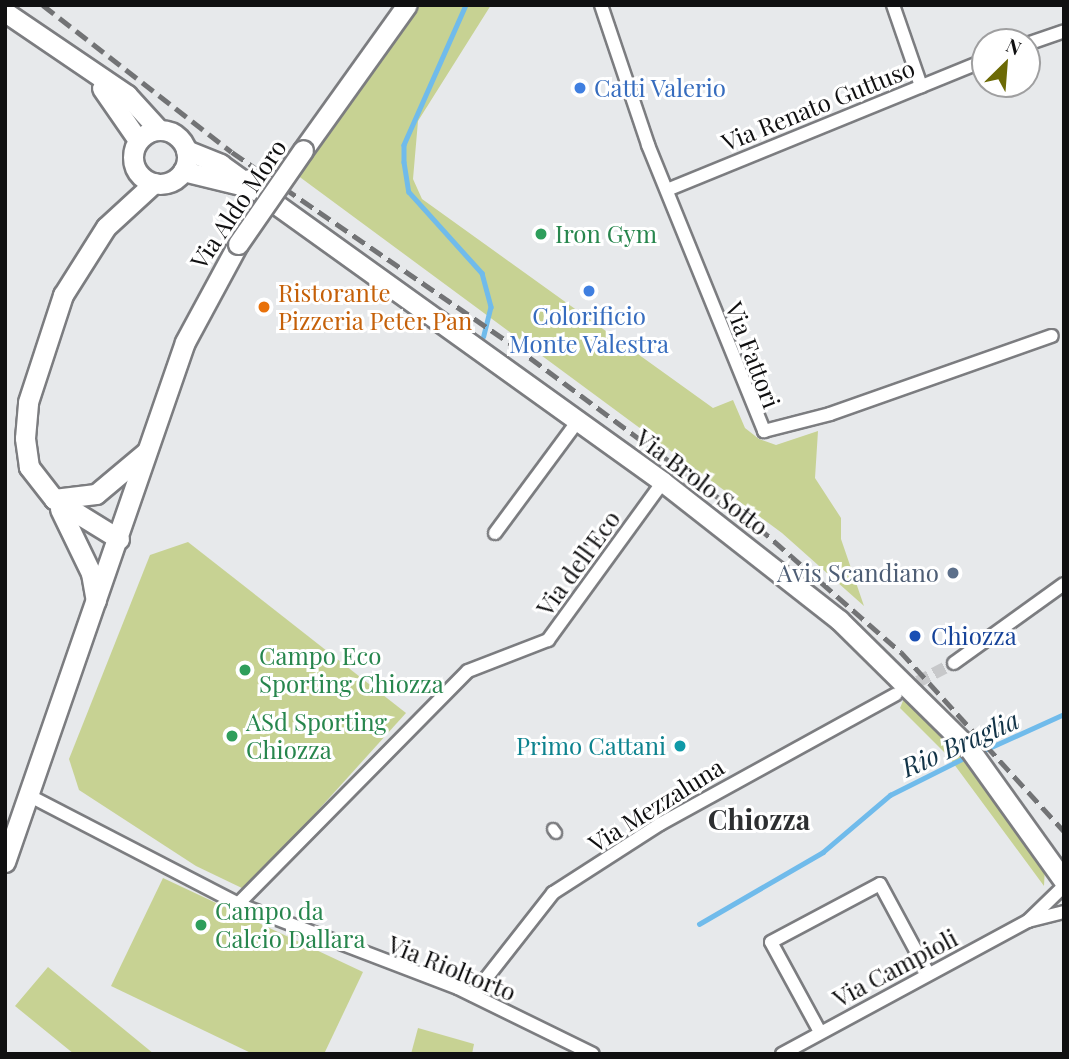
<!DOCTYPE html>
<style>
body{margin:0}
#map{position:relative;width:1069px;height:1059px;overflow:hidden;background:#e7e9eb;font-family:"Playfair Display",serif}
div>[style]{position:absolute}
.green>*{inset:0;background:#c7d293}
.stream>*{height:4.5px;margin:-2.25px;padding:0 2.25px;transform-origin:2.25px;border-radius:2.25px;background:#70bbeb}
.minor-tunnel>*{height:12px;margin-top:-6px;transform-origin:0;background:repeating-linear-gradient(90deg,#c7c8ca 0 12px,transparent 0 18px)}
.roads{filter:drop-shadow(2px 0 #7c7d80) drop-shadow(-2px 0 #7c7d80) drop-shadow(0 2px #7c7d80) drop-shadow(0 -2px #7c7d80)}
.pedestrian>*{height:10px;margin:-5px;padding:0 5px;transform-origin:5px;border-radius:5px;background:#fff}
.minor>*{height:12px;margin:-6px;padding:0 6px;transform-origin:6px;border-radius:6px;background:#fff}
.secondary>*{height:19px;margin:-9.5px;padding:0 9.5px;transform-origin:9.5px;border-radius:9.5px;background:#fff}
.secondary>.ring{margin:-9.5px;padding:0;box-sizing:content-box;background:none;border:19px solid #fff;border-radius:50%}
.rail>*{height:4.5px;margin-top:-2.25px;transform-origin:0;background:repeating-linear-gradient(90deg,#727375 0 14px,transparent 0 21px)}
.bridges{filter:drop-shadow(2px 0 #7c7d80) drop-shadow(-2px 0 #7c7d80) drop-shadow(0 2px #7c7d80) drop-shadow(0 -2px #7c7d80)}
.secondary-bridge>*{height:19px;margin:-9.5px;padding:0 9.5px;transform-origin:9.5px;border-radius:9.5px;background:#fff}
.dots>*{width:19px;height:19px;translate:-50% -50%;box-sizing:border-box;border:4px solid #fff;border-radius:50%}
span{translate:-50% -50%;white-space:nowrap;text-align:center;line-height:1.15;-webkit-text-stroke:6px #fff;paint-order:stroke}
.shop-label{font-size:24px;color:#366cbe}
.left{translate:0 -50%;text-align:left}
.street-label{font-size:24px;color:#101011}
.leisure-label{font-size:24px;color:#27864d}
.food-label{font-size:24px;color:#c56008}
.service-label{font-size:24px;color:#4e5e75}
.right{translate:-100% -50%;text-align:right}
.transit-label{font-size:24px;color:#164399}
.culture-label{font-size:24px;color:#0d838f}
.water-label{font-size:26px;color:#123347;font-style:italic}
.quarter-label{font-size:28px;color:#2d2f31;font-weight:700}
.frame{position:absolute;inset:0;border:7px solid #101011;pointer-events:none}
.north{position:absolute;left:971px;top:28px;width:70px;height:70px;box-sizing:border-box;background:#fff;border:2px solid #9f9fa0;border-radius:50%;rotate:25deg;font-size:19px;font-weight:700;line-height:28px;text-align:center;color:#101011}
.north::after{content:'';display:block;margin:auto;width:24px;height:32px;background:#6c6a05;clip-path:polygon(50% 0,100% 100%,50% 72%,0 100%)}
</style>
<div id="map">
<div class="green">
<i style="clip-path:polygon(417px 5px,491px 5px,418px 121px,413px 179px,422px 199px,713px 408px,733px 400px,745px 428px,759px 439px,776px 445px,818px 431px,815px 478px,841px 518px,841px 539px,864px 606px,782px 533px,297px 175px)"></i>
<i style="clip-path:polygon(188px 542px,406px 713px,246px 890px,196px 866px,79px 790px,69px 759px,150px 555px)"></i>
<i style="clip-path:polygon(905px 696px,975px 763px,1045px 866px,1044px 886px,948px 756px,900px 708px)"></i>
<i style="clip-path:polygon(163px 878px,363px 972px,324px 1054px,253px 1054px,111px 986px)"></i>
<i style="clip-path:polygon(48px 967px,115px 1022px,154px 1054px,74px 1054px,15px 1006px)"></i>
<i style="clip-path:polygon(418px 1028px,474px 1044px,472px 1054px,411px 1054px)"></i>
</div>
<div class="stream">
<i style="left:466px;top:5px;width:153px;rotate:113.9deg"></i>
<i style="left:404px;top:145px;width:17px;rotate:90deg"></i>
<i style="left:404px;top:162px;width:30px;rotate:81deg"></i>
<i style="left:409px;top:192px;width:109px;rotate:48deg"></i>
<i style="left:482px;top:273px;width:35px;rotate:75deg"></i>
<i style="left:491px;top:307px;width:30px;rotate:104deg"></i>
<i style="left:978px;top:753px;width:94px;rotate:-24.4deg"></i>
<i style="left:699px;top:924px;width:143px;rotate:-30.1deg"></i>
<i style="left:823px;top:852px;width:88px;rotate:-40.4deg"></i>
<i style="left:890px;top:795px;width:85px;rotate:-26.6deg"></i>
</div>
<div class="minor-tunnel">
<i style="left:902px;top:690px;width:59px;rotate:-27.4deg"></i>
</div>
<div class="roads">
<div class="pedestrian">
<i style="left:553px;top:829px;width:5px;rotate:53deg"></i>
</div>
<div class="minor">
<i style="left:601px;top:5px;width:148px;rotate:71.4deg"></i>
<i style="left:648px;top:145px;width:309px;rotate:67.9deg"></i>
<i style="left:764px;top:431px;width:68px;rotate:-14.4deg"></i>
<i style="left:830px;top:414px;width:235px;rotate:-19.4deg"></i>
<i style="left:893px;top:5px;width:86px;rotate:70.9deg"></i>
<i style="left:1027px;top:44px;width:39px;rotate:-19deg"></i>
<i style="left:667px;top:190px;width:344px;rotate:-22.2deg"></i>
<i style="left:495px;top:533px;width:139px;rotate:-53.5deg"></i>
<i style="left:954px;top:663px;width:135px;rotate:-35.7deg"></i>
<i style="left:30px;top:796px;width:234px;rotate:27.4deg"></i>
<i style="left:238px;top:904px;width:235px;rotate:20.9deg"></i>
<i style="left:458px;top:988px;width:150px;rotate:26.1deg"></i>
<i style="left:1064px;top:886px;width:50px;rotate:135.8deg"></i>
<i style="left:1028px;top:921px;width:37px;rotate:-14deg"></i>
<i style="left:238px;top:904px;width:327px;rotate:-45.4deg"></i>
<i style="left:468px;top:671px;width:86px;rotate:-21.2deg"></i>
<i style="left:548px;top:640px;width:195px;rotate:-54deg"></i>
<i style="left:473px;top:995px;width:130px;rotate:-51.9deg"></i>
<i style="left:553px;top:893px;width:127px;rotate:-32.8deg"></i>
<i style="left:660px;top:824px;width:269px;rotate:-28.8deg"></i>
<i style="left:820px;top:1032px;width:102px;rotate:-118.6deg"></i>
<i style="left:771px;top:942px;width:123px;rotate:-28deg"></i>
<i style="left:880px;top:884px;width:101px;rotate:61.7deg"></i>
<i style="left:782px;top:1054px;width:280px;rotate:-28.4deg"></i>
</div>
<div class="secondary">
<i style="left:5px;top:12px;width:148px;rotate:34.2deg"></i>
<i style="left:127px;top:95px;width:46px;rotate:47.6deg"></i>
<i style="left:102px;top:88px;width:63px;rotate:55.3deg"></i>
<i class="ring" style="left:133px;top:130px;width:35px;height:35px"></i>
<i style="left:186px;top:150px;width:37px;rotate:22deg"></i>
<i style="left:220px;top:164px;width:545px;rotate:35.67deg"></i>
<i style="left:663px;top:482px;width:224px;rotate:38.1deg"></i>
<i style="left:839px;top:620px;width:181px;rotate:44.6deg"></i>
<i style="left:968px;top:747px;width:165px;rotate:54.4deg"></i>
<i style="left:303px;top:150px;width:178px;rotate:-54.4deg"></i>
<i style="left:183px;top:171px;width:55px;rotate:13.8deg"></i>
<i style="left:54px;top:499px;width:42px;rotate:-6.8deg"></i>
<i style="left:96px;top:494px;width:65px;rotate:-40deg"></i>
<i style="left:60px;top:509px;width:71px;rotate:64.2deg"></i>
<i style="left:91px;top:573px;width:28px;rotate:80deg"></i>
<i style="left:119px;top:539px;width:76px;rotate:-148.4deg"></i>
<i style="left:54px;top:499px;width:41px;rotate:-128deg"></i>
<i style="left:29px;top:467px;width:29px;rotate:-98deg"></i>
<i style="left:25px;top:438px;width:36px;rotate:-85deg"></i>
<i style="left:28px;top:402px;width:113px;rotate:-71.9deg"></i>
<i style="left:63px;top:295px;width:80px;rotate:-57.7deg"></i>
<i style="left:106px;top:227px;width:65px;rotate:-42.5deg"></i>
<i style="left:5px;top:862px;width:550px;rotate:-70.91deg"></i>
<i style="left:185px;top:342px;width:111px;rotate:-61.6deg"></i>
</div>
</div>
<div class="rail">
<i style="left:43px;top:5px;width:239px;rotate:37.9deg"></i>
<i style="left:232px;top:152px;width:341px;rotate:34.5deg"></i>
<i style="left:513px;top:345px;width:305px;rotate:36.6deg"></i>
<i style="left:758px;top:527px;width:190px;rotate:41.2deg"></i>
<i style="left:901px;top:652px;width:242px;rotate:47.7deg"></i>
</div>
<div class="bridges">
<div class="secondary-bridge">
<i style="left:238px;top:244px;width:114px;rotate:-55.3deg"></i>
</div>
</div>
<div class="dots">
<i style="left:580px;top:88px;background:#3f7fe0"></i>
<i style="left:541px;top:234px;background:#2e9e5b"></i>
<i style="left:589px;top:291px;background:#3f7fe0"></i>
<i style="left:264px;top:307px;background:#e8710a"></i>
<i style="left:953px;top:573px;background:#5c6f8a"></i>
<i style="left:915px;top:636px;background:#1a4fb4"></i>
<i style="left:245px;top:670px;background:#2e9e5b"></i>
<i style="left:232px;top:736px;background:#2e9e5b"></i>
<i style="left:680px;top:746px;background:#0f9aa8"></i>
<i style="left:201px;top:925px;background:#2e9e5b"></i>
</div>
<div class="shop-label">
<span class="left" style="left:594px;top:88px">Catti Valerio</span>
<span style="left:589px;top:330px">Colorificio<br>Monte Valestra</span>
</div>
<div class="street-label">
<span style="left:818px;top:105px;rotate:-22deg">Via Renato Guttuso</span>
<span style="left:238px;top:204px;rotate:-56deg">Via Aldo Moro</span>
<span style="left:753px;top:355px;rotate:69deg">Via Fattori</span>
<span style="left:702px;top:482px;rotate:37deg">Via Brolo Sotto</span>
<span style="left:578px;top:563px;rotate:-54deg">Via dell'Eco</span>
<span style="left:656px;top:805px;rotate:-32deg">Via Mezzaluna</span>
<span style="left:452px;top:968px;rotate:22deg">Via Rioltorto</span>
<span style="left:895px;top:968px;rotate:-28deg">Via Campioli</span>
</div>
<div class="leisure-label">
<span class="left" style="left:555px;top:234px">Iron Gym</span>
<span class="left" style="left:259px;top:670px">Campo Eco<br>Sporting Chiozza</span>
<span class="left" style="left:246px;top:736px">ASd Sporting<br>Chiozza</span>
<span class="left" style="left:215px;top:925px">Campo da<br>Calcio Dallara</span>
</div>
<div class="food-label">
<span class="left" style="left:278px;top:307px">Ristorante<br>Pizzeria Peter Pan</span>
</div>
<div class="service-label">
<span class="right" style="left:939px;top:573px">Avis Scandiano</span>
</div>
<div class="transit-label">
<span class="left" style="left:931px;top:636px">Chiozza</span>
</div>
<div class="culture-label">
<span class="right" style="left:666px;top:746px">Primo Cattani</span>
</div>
<div class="water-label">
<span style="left:960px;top:743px;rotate:-24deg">Rio Braglia</span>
</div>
<div class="quarter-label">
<span style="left:759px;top:819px">Chiozza</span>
</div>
<div class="frame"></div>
<div class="north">N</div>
</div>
